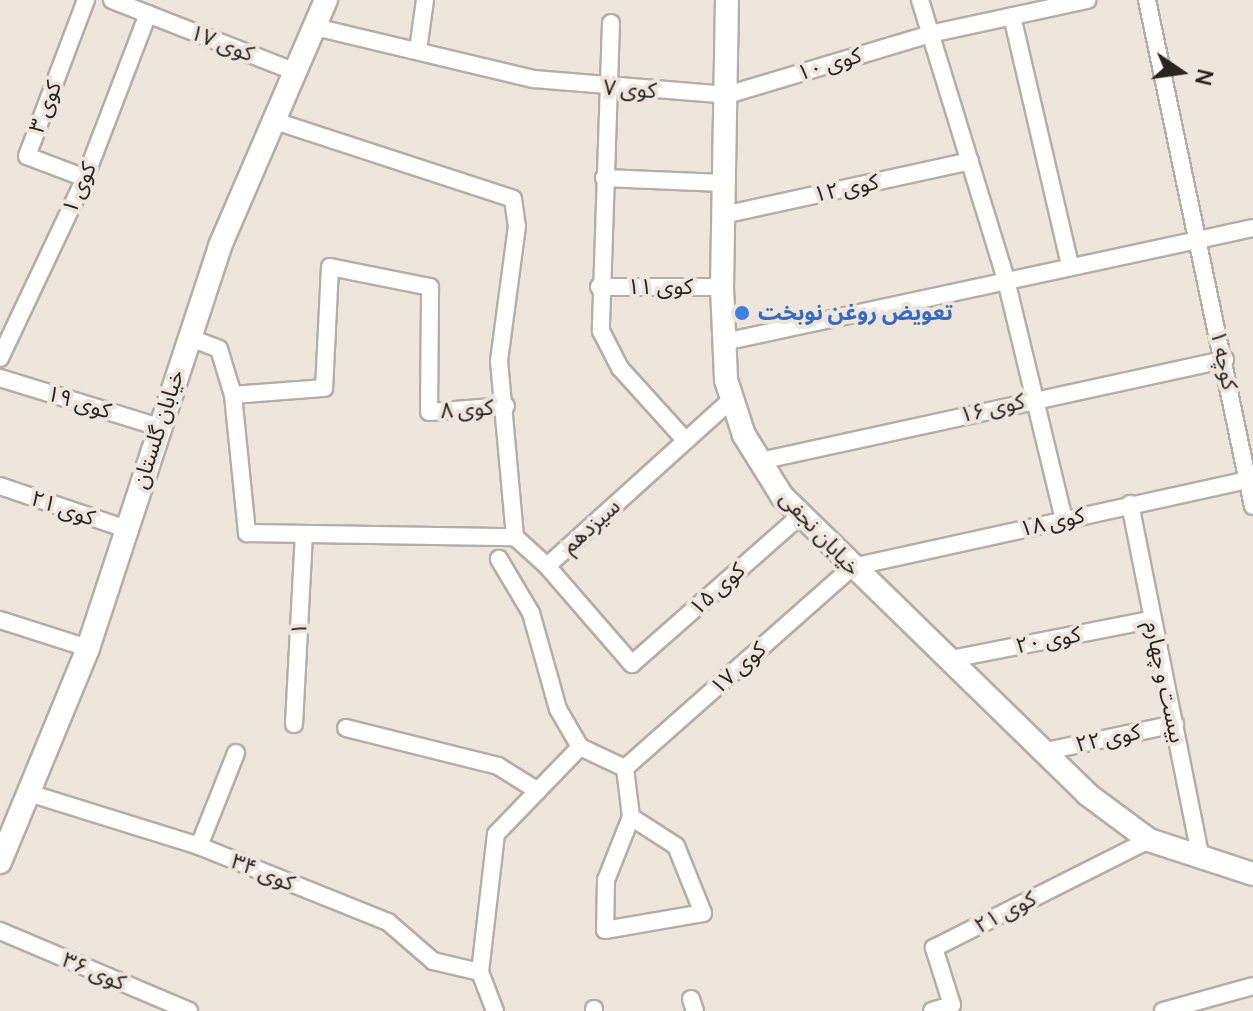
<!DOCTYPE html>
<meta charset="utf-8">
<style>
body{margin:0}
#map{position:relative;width:1253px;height:1011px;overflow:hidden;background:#eee5dd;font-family:Manrope,"Noto Sans Arabic",sans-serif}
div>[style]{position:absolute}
.roads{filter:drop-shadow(2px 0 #b6aea6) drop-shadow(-2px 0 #b6aea6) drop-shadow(0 2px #b6aea6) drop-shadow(0 -2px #b6aea6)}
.minor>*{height:16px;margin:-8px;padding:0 8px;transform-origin:8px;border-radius:8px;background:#fff}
.tertiary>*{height:22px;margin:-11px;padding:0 11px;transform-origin:11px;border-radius:11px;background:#fff}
.dots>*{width:22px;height:22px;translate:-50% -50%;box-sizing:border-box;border:4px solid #eee5dd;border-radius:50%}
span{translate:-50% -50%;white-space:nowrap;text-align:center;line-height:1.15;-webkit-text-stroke:8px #eee5dd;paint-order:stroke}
.street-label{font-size:22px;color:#282521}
.shop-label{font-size:22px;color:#366cbe;font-weight:700}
.left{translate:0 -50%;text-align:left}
.north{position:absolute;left:1141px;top:32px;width:80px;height:80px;-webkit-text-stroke:6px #eee5dd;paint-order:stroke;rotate:103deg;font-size:22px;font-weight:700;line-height:32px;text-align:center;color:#282521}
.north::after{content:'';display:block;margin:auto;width:28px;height:36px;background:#282521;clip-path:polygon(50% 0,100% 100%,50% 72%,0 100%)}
</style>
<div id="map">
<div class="roads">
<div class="minor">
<i style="left:112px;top:0;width:198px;rotate:21.4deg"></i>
<i style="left:920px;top:0;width:293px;rotate:72.9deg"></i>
<i style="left:1006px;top:280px;width:246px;rotate:76.4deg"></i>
<i style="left:1147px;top:0;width:517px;rotate:78.17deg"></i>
<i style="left:1012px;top:16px;width:257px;rotate:76.9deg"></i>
<i style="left:611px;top:23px;width:308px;rotate:91.9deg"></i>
<i style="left:601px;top:331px;width:42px;rotate:62.8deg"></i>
<i style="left:620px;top:368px;width:98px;rotate:47.9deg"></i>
<i style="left:315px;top:27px;width:225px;rotate:13.4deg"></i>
<i style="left:534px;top:79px;width:194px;rotate:4.7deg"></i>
<i style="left:727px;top:95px;width:212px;rotate:-16.7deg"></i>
<i style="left:930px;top:34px;width:161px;rotate:-12.2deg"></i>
<i style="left:418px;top:50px;width:50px;rotate:-82deg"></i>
<i style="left:275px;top:121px;width:250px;rotate:18.1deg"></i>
<i style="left:513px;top:199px;width:27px;rotate:82deg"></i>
<i style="left:517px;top:226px;width:136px;rotate:97.6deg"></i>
<i style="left:499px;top:361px;width:177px;rotate:84.8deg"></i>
<i style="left:85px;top:178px;width:62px;rotate:-159.2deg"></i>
<i style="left:27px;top:156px;width:167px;rotate:-69.3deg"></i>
<i style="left:604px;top:178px;width:119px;rotate:2.4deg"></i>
<i style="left:723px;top:215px;width:253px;rotate:-12.3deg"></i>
<i style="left:599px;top:287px;width:123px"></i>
<i style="left:188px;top:337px;width:33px;rotate:21deg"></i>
<i style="left:219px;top:349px;width:48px;rotate:73.1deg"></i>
<i style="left:724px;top:342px;width:541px;rotate:-12.16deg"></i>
<i style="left:0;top:358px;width:199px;rotate:-64.7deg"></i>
<i style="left:85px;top:178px;width:176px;rotate:-69deg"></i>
<i style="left:0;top:378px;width:166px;rotate:17.1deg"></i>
<i style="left:732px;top:399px;width:249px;rotate:137.9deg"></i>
<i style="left:547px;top:566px;width:130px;rotate:49.1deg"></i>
<i style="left:632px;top:664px;width:225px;rotate:-41.4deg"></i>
<i style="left:506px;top:406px;width:77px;rotate:175.5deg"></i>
<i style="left:429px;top:412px;width:125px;rotate:-89.5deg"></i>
<i style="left:430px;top:287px;width:102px;rotate:-168.7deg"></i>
<i style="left:330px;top:267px;width:121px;rotate:92.8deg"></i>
<i style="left:324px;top:388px;width:91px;rotate:175.6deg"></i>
<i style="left:233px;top:395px;width:139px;rotate:84.2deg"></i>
<i style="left:247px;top:533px;width:268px;rotate:0.9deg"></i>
<i style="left:515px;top:537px;width:43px;rotate:42.2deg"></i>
<i style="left:760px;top:461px;width:476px;rotate:-12.3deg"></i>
<i style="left:0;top:486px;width:133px;rotate:18.8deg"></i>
<i style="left:1130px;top:504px;width:363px;rotate:78.7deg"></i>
<i style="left:0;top:620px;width:92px;rotate:17.7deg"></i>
<i style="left:946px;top:660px;width:208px;rotate:-11.1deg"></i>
<i style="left:294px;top:724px;width:190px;rotate:-87deg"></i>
<i style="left:346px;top:728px;width:157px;rotate:14deg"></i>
<i style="left:498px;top:766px;width:47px;rotate:32deg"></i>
<i style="left:580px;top:747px;width:50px;rotate:25deg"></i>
<i style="left:1042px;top:752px;width:136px;rotate:-11.9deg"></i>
<i style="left:625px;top:768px;width:303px;rotate:-41.5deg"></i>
<i style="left:852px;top:567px;width:411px;rotate:-12.4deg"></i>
<i style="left:625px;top:768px;width:49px;rotate:83deg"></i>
<i style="left:631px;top:817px;width:68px;rotate:111.6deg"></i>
<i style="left:606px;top:880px;width:50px;rotate:91.1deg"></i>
<i style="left:605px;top:930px;width:99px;rotate:-9.8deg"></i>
<i style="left:703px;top:913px;width:72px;rotate:-111.9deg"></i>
<i style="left:676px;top:846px;width:54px;rotate:-147.2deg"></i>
<i style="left:32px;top:794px;width:175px;rotate:17.3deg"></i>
<i style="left:199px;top:846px;width:204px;rotate:21.9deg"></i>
<i style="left:388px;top:922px;width:60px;rotate:40.9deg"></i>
<i style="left:433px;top:961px;width:48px;rotate:13.2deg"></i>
<i style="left:199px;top:846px;width:100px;rotate:-68.3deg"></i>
<i style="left:0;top:931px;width:205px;rotate:22.9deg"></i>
<i style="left:691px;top:999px;width:13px;rotate:72deg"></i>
<i style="left:594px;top:1009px;width:2px;rotate:90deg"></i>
<i style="left:495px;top:1011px;width:42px;rotate:-111deg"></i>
<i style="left:480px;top:972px;width:139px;rotate:-83.4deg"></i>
<i style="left:496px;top:834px;width:121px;rotate:-46deg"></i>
<i style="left:580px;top:747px;width:44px;rotate:-120.1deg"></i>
<i style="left:558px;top:709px;width:100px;rotate:-105.7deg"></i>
<i style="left:531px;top:613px;width:63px;rotate:-120.7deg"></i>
<i style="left:932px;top:1011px;width:21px;rotate:-17deg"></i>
<i style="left:952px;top:1005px;width:60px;rotate:-107.5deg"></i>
<i style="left:934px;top:948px;width:241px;rotate:-26.7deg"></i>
<i style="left:1163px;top:1011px;width:93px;rotate:-15.5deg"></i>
</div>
<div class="tertiary">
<i style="left:727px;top:0;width:287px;rotate:91deg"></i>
<i style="left:722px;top:287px;width:93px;rotate:87.5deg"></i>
<i style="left:726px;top:380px;width:58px;rotate:71.9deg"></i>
<i style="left:744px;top:435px;width:72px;rotate:58.1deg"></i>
<i style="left:782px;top:496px;width:426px;rotate:44.3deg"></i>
<i style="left:1087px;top:794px;width:77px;rotate:36.6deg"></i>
<i style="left:1149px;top:840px;width:109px;rotate:18.1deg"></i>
<i style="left:0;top:862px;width:231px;rotate:-67.6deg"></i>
<i style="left:88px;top:648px;width:423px;rotate:-71.8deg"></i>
<i style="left:220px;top:246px;width:268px;rotate:-66.7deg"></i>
</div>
</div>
<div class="dots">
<i style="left:742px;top:313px;background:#3f7fe0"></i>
</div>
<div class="street-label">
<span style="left:222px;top:43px;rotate:21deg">کوی ۱۷</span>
<span style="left:829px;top:64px;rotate:-17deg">کوی ۱۰</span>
<span style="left:630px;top:89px;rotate:4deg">کوی ۷</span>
<span style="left:45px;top:107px;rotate:-69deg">کوی ۳</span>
<span style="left:79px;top:188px;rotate:-66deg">کوی ۱</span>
<span style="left:846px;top:188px;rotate:-12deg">کوی ۱۲</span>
<span style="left:660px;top:287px">کوی ۱۱</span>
<span style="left:1224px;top:360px;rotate:78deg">کوچه ۱</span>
<span style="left:79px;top:402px;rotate:17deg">کوی ۱۹</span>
<span style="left:992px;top:408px;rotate:-13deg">کوی ۱۶</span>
<span style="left:467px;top:409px;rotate:-4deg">کوی ۸</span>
<span style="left:158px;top:429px;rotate:-72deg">خیابان گلستان</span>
<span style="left:63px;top:508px;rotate:19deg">کوی ۲۱</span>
<span style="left:1052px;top:522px;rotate:-13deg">کوی ۱۸</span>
<span style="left:591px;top:526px;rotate:-42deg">سیزدهم</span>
<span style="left:820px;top:533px;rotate:47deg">خیابان نجفی</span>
<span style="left:717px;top:589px;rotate:-42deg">کوی ۱۵</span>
<span style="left:299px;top:629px;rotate:-87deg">۱</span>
<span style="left:1048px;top:640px;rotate:-11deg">کوی ۲۰</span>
<span style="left:738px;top:668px;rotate:-42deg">کوی ۱۷</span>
<span style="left:1165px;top:682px;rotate:78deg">بیست و چهارم</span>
<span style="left:1108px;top:738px;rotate:-12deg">کوی ۲۲</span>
<span style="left:263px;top:872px;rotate:22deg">کوی ۳۴</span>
<span style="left:1005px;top:912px;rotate:-27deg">کوی ۲۱</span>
<span style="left:94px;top:971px;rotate:23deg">کوی ۳۶</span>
</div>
<div class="shop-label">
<span class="left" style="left:758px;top:313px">تعویض روغن نوبخت</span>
</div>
<div class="north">N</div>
</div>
